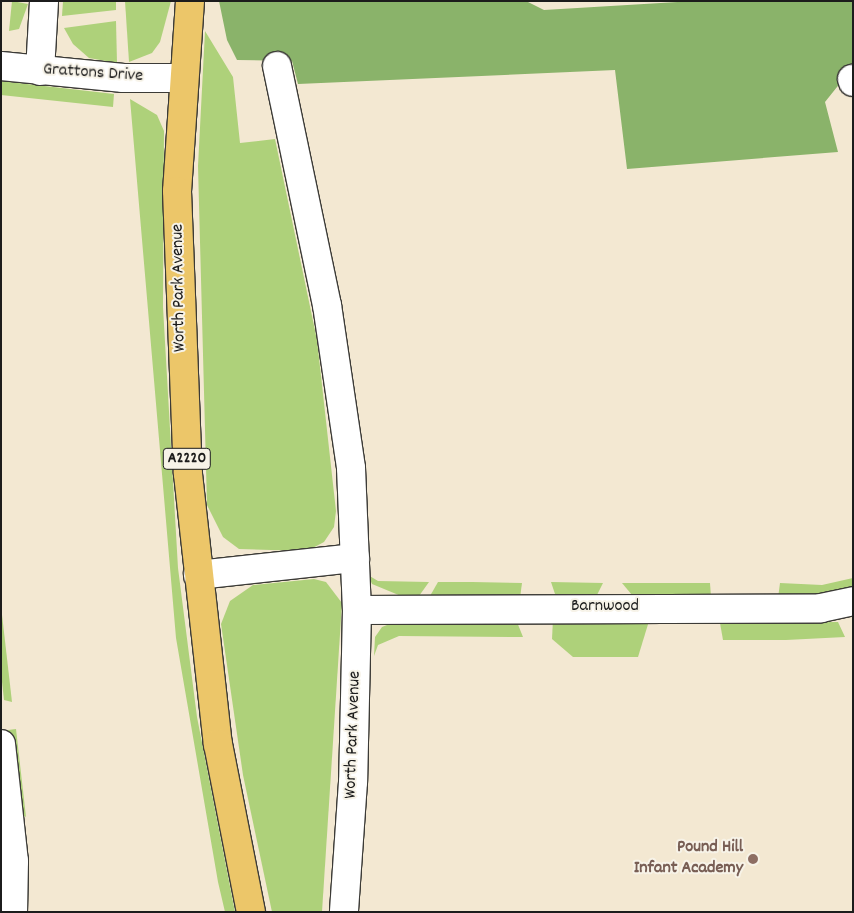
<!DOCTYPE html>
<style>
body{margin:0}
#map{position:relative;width:854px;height:913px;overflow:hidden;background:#f3e8d2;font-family:Dekko,sans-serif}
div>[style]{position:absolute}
.green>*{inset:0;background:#aed17a}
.forest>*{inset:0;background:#8ab36a}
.roads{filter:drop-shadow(1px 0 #3c3b37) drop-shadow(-1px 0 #3c3b37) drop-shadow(0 1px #3c3b37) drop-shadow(0 -1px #3c3b37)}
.minor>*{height:28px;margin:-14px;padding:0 14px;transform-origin:14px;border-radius:14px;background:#fff}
.tertiary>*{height:28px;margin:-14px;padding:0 14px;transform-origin:14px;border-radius:14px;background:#fff}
.primary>*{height:28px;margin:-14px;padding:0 14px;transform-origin:14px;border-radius:14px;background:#ecc669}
.dots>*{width:14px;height:14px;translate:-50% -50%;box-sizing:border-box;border:2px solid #f7f3e8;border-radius:50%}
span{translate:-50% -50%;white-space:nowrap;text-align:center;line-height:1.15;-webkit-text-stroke:4px #f7f3e8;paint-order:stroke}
.shield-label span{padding:1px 4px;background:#f7f3e8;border:1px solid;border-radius:4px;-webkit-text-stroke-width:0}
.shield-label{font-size:16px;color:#1c1c1c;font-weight:700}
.street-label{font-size:18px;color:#1c1c1c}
.education-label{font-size:18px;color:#785e54;font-weight:700}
.right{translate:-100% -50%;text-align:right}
.frame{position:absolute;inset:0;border:2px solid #1c1c1c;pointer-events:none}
</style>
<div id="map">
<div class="green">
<i style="clip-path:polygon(12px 1px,28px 4px,19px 29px,9px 31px)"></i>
<i style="clip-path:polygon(63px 1px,116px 1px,116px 10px,62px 16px)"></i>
<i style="clip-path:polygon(125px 1px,171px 1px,160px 42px,152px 53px,129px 62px)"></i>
<i style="clip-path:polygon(116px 21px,117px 63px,89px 58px,73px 44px,64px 28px)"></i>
<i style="clip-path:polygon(205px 31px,233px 77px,240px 143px,275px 139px,317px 340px,336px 511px,334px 527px,324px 542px,307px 551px,239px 549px,223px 537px,207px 505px,198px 166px)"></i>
<i style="clip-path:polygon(1px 81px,114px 94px,113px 107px,1px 95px)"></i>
<i style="clip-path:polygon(130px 99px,157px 115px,164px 131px,163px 307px,178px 568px,197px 717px,235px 912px,225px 912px,218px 882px,176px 638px)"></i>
<i style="clip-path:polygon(368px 575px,378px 581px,429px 582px,419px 596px,401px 596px,372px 584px)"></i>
<i style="clip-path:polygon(853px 578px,853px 590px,848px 592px,778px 598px,780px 583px,822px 585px)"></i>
<i style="clip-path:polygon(314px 579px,326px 582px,342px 603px,322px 912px,272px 912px,243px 775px,221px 624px,230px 601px,253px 585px)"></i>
<i style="clip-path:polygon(438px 582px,472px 582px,522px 583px,520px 598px,430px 596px)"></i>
<i style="clip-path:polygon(551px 582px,603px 583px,597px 595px,555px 594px)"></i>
<i style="clip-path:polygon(622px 583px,710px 583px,711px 597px,632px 595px)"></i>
<i style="clip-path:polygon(1px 606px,12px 702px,4px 700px,1px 673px)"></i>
<i style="clip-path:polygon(553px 619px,649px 621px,638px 657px,573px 657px,552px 639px)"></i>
<i style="clip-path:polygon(397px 621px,517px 622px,523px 637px,399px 636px,378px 645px,374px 656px,375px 637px,382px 627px)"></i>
<i style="clip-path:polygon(838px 622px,845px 637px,786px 640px,723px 640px,720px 623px)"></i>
<i style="clip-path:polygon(16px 729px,26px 817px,18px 812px,8px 730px)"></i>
</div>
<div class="forest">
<i style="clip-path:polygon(219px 1px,526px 1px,544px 10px,694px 1px,853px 1px,853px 67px,825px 102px,838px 152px,627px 169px,615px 70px,298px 84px,292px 61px,237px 60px,227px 40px)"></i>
</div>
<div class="roads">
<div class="minor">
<i style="left:277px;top:66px;width:244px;rotate:78.2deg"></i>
<i style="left:327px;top:305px;width:165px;rotate:81.6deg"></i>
<i style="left:351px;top:468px;width:142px;rotate:87.6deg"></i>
<i style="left:357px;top:610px;width:172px;rotate:91.3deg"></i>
<i style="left:353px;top:782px;width:130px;rotate:94deg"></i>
<i style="left:40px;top:71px;width:70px;rotate:-86.7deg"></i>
<i style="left:852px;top:79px;width:3px;rotate:72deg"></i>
<i style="left:198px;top:575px;width:158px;rotate:-6.2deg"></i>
<i style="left:357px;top:610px;width:464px;rotate:-0.2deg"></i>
<i style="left:821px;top:608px;width:33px;rotate:-12deg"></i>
<i style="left:1px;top:744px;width:118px;rotate:83.7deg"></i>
<i style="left:14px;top:861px;width:51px;rotate:91.1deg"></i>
</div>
<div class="tertiary">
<i style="left:1px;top:66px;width:123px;rotate:5.6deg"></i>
<i style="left:123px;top:78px;width:61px"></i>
</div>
<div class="primary">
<i style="left:190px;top:1px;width:190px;rotate:93.9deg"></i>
<i style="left:177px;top:191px;width:283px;rotate:87.8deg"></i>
<i style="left:188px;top:474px;width:272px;rotate:83.7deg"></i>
<i style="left:218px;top:744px;width:171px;rotate:78.9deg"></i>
</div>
</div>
<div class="dots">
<i style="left:753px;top:859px;background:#8d6e63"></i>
</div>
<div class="shield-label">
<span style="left:187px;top:459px">A2220</span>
</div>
<div class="street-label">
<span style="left:93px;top:74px;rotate:4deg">Grattons Drive</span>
<span style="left:180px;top:288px;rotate:-91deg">Worth Park Avenue</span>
<span style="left:605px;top:607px">Barnwood</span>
<span style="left:354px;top:735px;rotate:-88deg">Worth Park Avenue</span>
</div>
<div class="education-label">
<span class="right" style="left:743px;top:859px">Pound Hill<br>Infant Academy</span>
</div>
<div class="frame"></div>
</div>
